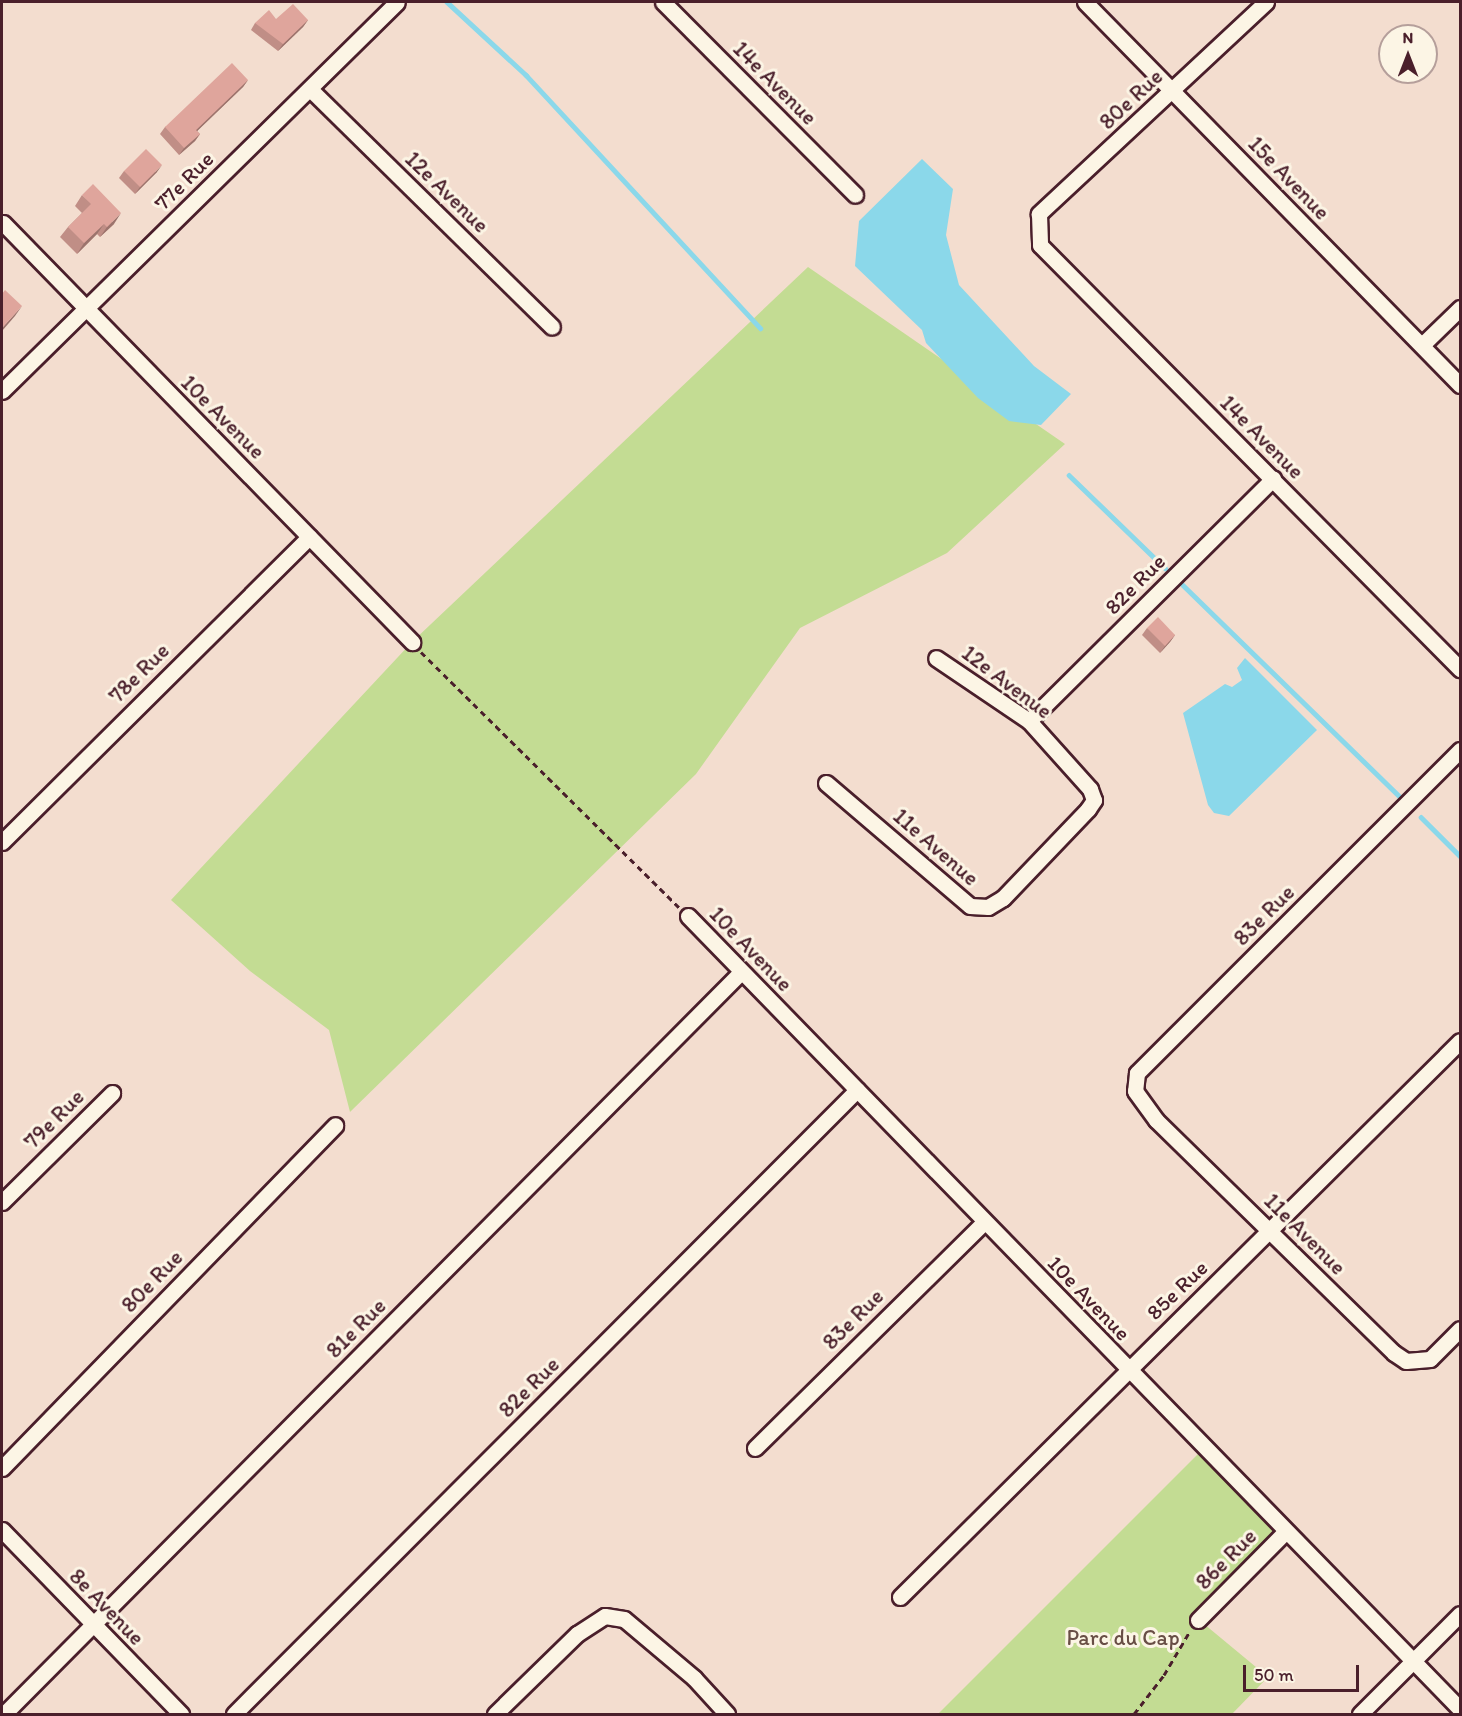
<!DOCTYPE html>
<style>
body{margin:0}
#map{position:relative;width:1462px;height:1716px;overflow:hidden;background:#f3ddcf;font-family:Itim,sans-serif}
div>[style]{position:absolute}
.green>*{inset:0;background:#c3dc93}
.water>*{inset:0;background:#8bd8ea}
.stream>*{height:4.5px;margin:-2.25px;padding:0 2.25px;transform-origin:2.25px;border-radius:2.25px;background:#8bd8ea}
.path>*{height:3px;margin-top:-1.5px;transform-origin:0;background:repeating-linear-gradient(90deg,#4a1f2b 0 6px,transparent 0 10.5px)}
.roads{filter:drop-shadow(2px 0 #4a1f2b) drop-shadow(-2px 0 #4a1f2b) drop-shadow(0 2px #4a1f2b) drop-shadow(0 -2px #4a1f2b)}
.minor>*{height:15px;margin:-7.5px;padding:0 7.5px;transform-origin:7.5px;border-radius:7.5px;background:#fcf5e5}
.wall>*{inset:0;background:#c08e86}
.shaded-wall>*{inset:0;background:#9c746d}
.building>*{inset:0;background:#dfa59c}
span{translate:-50% -50%;white-space:nowrap;text-align:center;line-height:1.15;-webkit-text-stroke:6px #fcf5e5;paint-order:stroke}
.street-label{font-size:22px;color:#4a1f2b}
.park-label{font-size:22px;color:#684e45}
.frame{position:absolute;inset:0;border:3px solid #4a1f2b;pointer-events:none}
.north{position:absolute;left:1378px;top:24px;width:60px;height:60px;box-sizing:border-box;background:#fcf5e5;border:2px solid #b59f9b;border-radius:50%;rotate:0deg;font-size:16px;font-weight:700;line-height:24px;text-align:center;color:#4a1f2b}
.north::after{content:'';display:block;margin:auto;width:21px;height:27px;background:#4a1f2b;clip-path:polygon(50% 0,100% 100%,50% 72%,0 100%)}
.scale{position:absolute;left:1243px;top:1665px;width:116px;height:27px;box-sizing:border-box;border:3px solid #4a1f2b;border-top:0;padding-left:8px;font-size:18px;line-height:21px;white-space:nowrap;color:#4a1f2b;-webkit-text-stroke:4px #fcf5e5;paint-order:stroke}
</style>
<div id="map">
<div class="green">
<i style="clip-path:polygon(808px 267px,1065px 444px,947px 553px,800px 628px,696px 774px,350px 1112px,329px 1030px,250px 971px,171px 900px,412px 642px)"></i>
<i style="clip-path:polygon(1204px 1448px,1286px 1531px,1198px 1619px,1268px 1677px,1232px 1714px,938px 1714px)"></i>
</div>
<div class="water">
<i style="clip-path:polygon(922px 159px,953px 189px,946px 235px,959px 285px,1034px 366px,1071px 394px,1041px 425px,1009px 421px,978px 398px,926px 343px,922px 330px,855px 266px,859px 221px)"></i>
<i style="clip-path:polygon(1245px 658px,1317px 730px,1229px 816px,1214px 813px,1208px 805px,1183px 713px,1225px 684px,1232px 687px,1242px 680px,1237px 668px)"></i>
</div>
<div class="stream">
<i style="left:447px;top:2px;width:108px;rotate:42.7deg"></i>
<i style="left:526px;top:75px;width:345px;rotate:47.2deg"></i>
<i style="left:1069px;top:475px;width:134px;rotate:44.1deg"></i>
<i style="left:1183px;top:585px;width:306px;rotate:44.3deg"></i>
<i style="left:1421px;top:817px;width:55px;rotate:45deg"></i>
</div>
<div class="path">
<i style="left:421px;top:652px;width:363px;rotate:44.7deg"></i>
<i style="left:1134px;top:1714px;width:49px;rotate:-52.4deg"></i>
<i style="left:1164px;top:1675px;width:51px;rotate:-59.4deg"></i>
</div>
<div class="roads">
<div class="minor">
<i style="left:663px;top:2px;width:272px;rotate:45.1deg"></i>
<i style="left:1085px;top:2px;width:536px;rotate:45.6deg"></i>
<i style="left:1266px;top:2px;width:311px;rotate:137deg"></i>
<i style="left:1039px;top:214px;width:31px;rotate:88deg"></i>
<i style="left:1040px;top:245px;width:597px;rotate:45.27deg"></i>
<i style="left:310px;top:89px;width:339px;rotate:44.5deg"></i>
<i style="left:3px;top:223px;width:586px;rotate:45.69deg"></i>
<i style="left:1422px;top:345px;width:53px;rotate:-44.2deg"></i>
<i style="left:2px;top:391px;width:554px;rotate:-44.56deg"></i>
<i style="left:1029px;top:721px;width:344px;rotate:-44.8deg"></i>
<i style="left:1460px;top:750px;width:457px;rotate:135deg"></i>
<i style="left:1137px;top:1073px;width:18px;rotate:96deg"></i>
<i style="left:1135px;top:1091px;width:36px;rotate:54deg"></i>
<i style="left:1156px;top:1120px;width:333px;rotate:44.4deg"></i>
<i style="left:1394px;top:1353px;width:14px;rotate:34deg"></i>
<i style="left:1406px;top:1361px;width:24px;rotate:-5deg"></i>
<i style="left:1430px;top:1359px;width:42px;rotate:-45deg"></i>
<i style="left:826px;top:783px;width:189px;rotate:40.5deg"></i>
<i style="left:970px;top:906px;width:18px;rotate:3deg"></i>
<i style="left:988px;top:907px;width:17px;rotate:-31deg"></i>
<i style="left:1003px;top:898px;width:123px;rotate:-46.3deg"></i>
<i style="left:1088px;top:809px;width:11px;rotate:-56deg"></i>
<i style="left:1094px;top:800px;width:12px;rotate:-110deg"></i>
<i style="left:1090px;top:789px;width:91px;rotate:-131.9deg"></i>
<i style="left:1029px;top:721px;width:112px;rotate:-145.9deg"></i>
<i style="left:2px;top:842px;width:433px;rotate:-44.8deg"></i>
<i style="left:688px;top:916px;width:1107px;rotate:45.77deg"></i>
<i style="left:2px;top:1202px;width:155px;rotate:-44.7deg"></i>
<i style="left:755px;top:1448px;width:322px;rotate:-44.6deg"></i>
<i style="left:2px;top:1468px;width:478px;rotate:-45.8deg"></i>
<i style="left:2px;top:1530px;width:257px;rotate:45.8deg"></i>
<i style="left:900px;top:1597px;width:789px;rotate:-44.79deg"></i>
<i style="left:1198px;top:1620px;width:125px;rotate:-45.3deg"></i>
<i style="left:4px;top:1714px;width:1044px;rotate:-45.19deg"></i>
<i style="left:234px;top:1714px;width:882px;rotate:-45.05deg"></i>
<i style="left:495px;top:1714px;width:115px;rotate:-44.3deg"></i>
<i style="left:577px;top:1634px;width:33px;rotate:-33deg"></i>
<i style="left:605px;top:1616px;width:19px;rotate:9deg"></i>
<i style="left:624px;top:1619px;width:92px;rotate:40.1deg"></i>
<i style="left:694px;top:1678px;width:49px;rotate:47.5deg"></i>
<i style="left:1360px;top:1714px;width:141px;rotate:-45deg"></i>
</div>
</div>
<div class="wall">
<i style="clip-path:polygon(276px 19px,308px 20px,303px 27px,278px 51px,251px 30px,255px 23px)"></i>
<i style="clip-path:polygon(248px 80px,243px 87px,197px 131px,200px 134px,195px 141px,179px 155px,160px 134px,165px 127px)"></i>
<i style="clip-path:polygon(124px 171px,157px 172px,135px 194px,119px 178px)"></i>
<i style="clip-path:polygon(82px 195px,114px 224px,100px 237px,97px 234px,77px 254px,60px 237px,68px 227px,82px 213px,75px 206px)"></i>
<i style="clip-path:polygon(1147px 628px,1175px 635px,1170px 642px,1160px 653px,1142px 635px)"></i>
</div>
<div class="shaded-wall">
<i style="clip-path:polygon(308px 20px,303px 27px,278px 51px,283px 44px)"></i>
<i style="clip-path:polygon(248px 80px,243px 87px,191px 137px,196px 130px)"></i>
<i style="clip-path:polygon(200px 134px,195px 141px,179px 155px,184px 148px)"></i>
<i style="clip-path:polygon(162px 165px,157px 172px,135px 194px,140px 187px)"></i>
<i style="clip-path:polygon(121px 213px,114px 224px,100px 237px,107px 227px)"></i>
<i style="clip-path:polygon(104px 224px,97px 234px,77px 254px,84px 243px)"></i>
<i style="clip-path:polygon(22px 306px,15px 316px,2px 331px,2px 328px)"></i>
<i style="clip-path:polygon(1175px 635px,1170px 642px,1160px 653px,1165px 646px)"></i>
</div>
<div class="building">
<i style="clip-path:polygon(293px 4px,308px 20px,283px 44px,255px 23px,269px 10px,276px 19px)"></i>
<i style="clip-path:polygon(232px 63px,248px 80px,196px 130px,200px 134px,184px 148px,165px 127px)"></i>
<i style="clip-path:polygon(146px 149px,162px 165px,140px 187px,124px 171px)"></i>
<i style="clip-path:polygon(93px 184px,121px 213px,107px 227px,104px 224px,84px 243px,68px 227px,91px 204px,82px 195px)"></i>
<i style="clip-path:polygon(5px 290px,22px 306px,2px 328px,2px 294px)"></i>
<i style="clip-path:polygon(1158px 617px,1175px 635px,1165px 646px,1147px 628px)"></i>
</div>
<div class="street-label">
<span style="left:775px;top:83px;rotate:45deg">14e Avenue</span>
<span style="left:1131px;top:99px;rotate:-43deg">80e Rue</span>
<span style="left:1289px;top:178px;rotate:46deg">15e Avenue</span>
<span style="left:184px;top:181px;rotate:-45deg">77e Rue</span>
<span style="left:447px;top:192px;rotate:44deg">12e Avenue</span>
<span style="left:223px;top:417px;rotate:45deg">10e Avenue</span>
<span style="left:1262px;top:437px;rotate:45deg">14e Avenue</span>
<span style="left:1135px;top:584px;rotate:-45deg">82e Rue</span>
<span style="left:139px;top:673px;rotate:-45deg">78e Rue</span>
<span style="left:1007px;top:682px;rotate:37deg">12e Avenue</span>
<span style="left:936px;top:847px;rotate:41deg">11e Avenue</span>
<span style="left:1264px;top:915px;rotate:-45deg">83e Rue</span>
<span style="left:751px;top:949px;rotate:46deg">10e Avenue</span>
<span style="left:54px;top:1119px;rotate:-45deg">79e Rue</span>
<span style="left:1305px;top:1234px;rotate:45deg">11e Avenue</span>
<span style="left:152px;top:1281px;rotate:-46deg">80e Rue</span>
<span style="left:1177px;top:1290px;rotate:-44deg">85e Rue</span>
<span style="left:1089px;top:1298px;rotate:46deg">10e Avenue</span>
<span style="left:853px;top:1319px;rotate:-45deg">83e Rue</span>
<span style="left:356px;top:1328px;rotate:-45deg">81e Rue</span>
<span style="left:529px;top:1387px;rotate:-45deg">82e Rue</span>
<span style="left:1226px;top:1559px;rotate:-45deg">86e Rue</span>
<span style="left:107px;top:1607px;rotate:46deg">8e Avenue</span>
</div>
<div class="park-label">
<span style="left:1123px;top:1638px">Parc du Cap</span>
</div>
<div class="frame"></div>
<div class="north">N</div>
<div class="scale">50 m</div>
</div>
